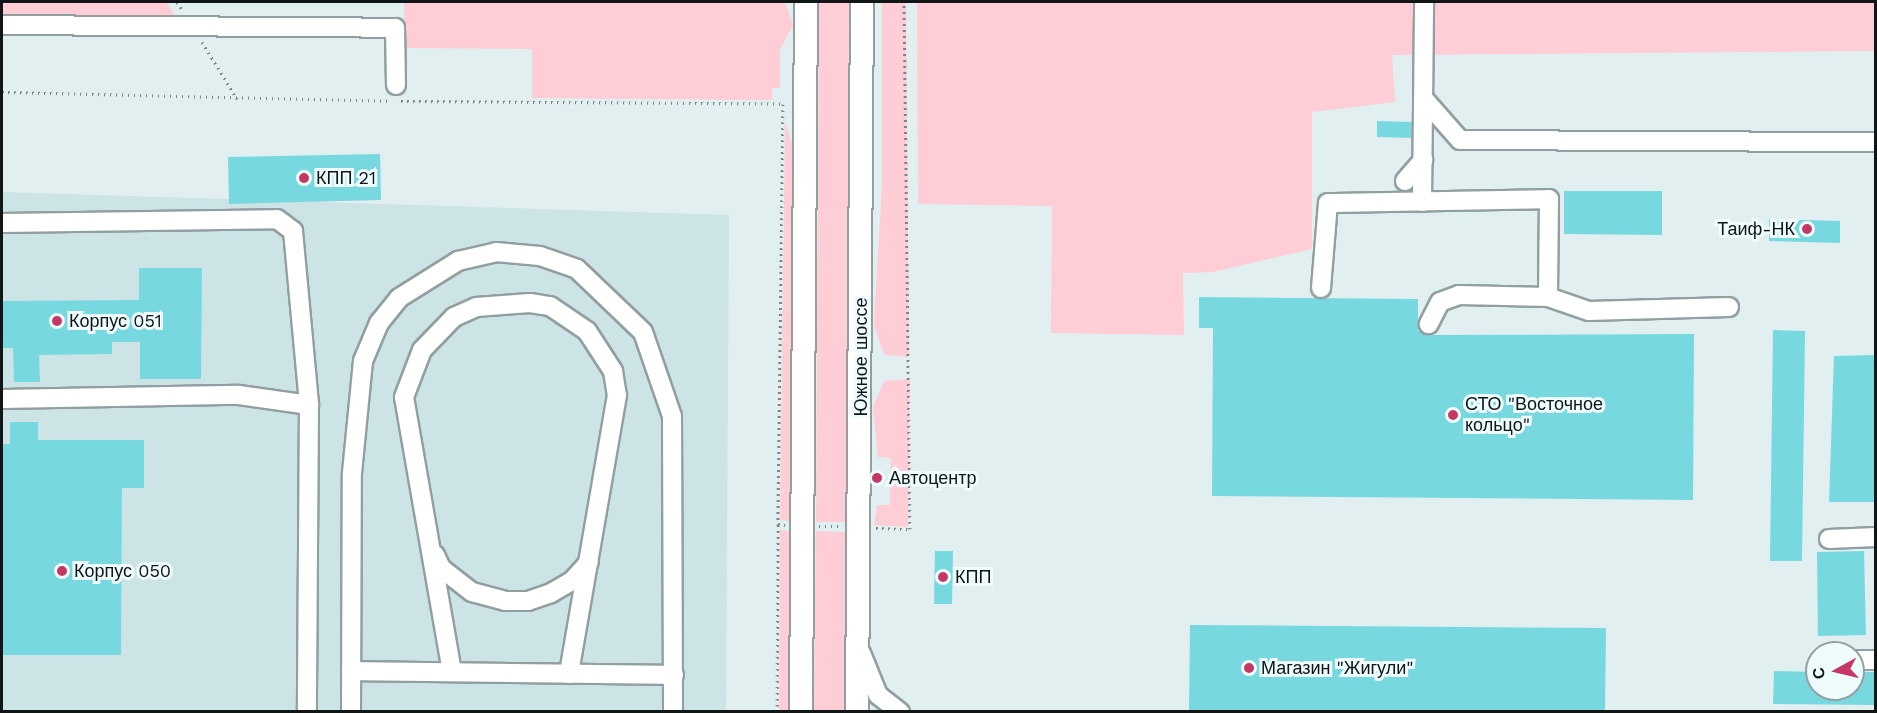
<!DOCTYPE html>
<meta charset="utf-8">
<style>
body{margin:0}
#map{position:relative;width:1877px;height:713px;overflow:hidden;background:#e1eff0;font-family:"Work Sans",sans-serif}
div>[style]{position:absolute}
.built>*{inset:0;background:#cce4e6}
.green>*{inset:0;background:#ffcdd6}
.building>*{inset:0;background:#78d8e0}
.path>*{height:3px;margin-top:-1.5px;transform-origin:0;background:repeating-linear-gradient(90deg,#7c8586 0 1.5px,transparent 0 6px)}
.roads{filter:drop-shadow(2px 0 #929fa0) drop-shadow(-2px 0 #929fa0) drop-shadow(0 2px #929fa0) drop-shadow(0 -2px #929fa0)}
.minor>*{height:18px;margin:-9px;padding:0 9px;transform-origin:9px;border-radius:9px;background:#fff}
.major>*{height:22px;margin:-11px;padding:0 11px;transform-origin:11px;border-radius:11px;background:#fff}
.dots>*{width:16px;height:16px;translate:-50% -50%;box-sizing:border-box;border:3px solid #eefcfe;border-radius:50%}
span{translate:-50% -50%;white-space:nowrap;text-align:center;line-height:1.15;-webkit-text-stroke:6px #eefcfe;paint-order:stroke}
.poi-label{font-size:18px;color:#101516}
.left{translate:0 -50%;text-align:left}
.right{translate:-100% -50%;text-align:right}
.street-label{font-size:18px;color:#101516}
.frame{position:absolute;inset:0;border:3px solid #101516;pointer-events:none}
.north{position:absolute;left:1805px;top:641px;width:60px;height:60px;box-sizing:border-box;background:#eefcfe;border:2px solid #95a0a1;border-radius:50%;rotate:262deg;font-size:16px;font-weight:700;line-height:24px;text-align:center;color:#101516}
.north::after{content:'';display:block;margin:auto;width:21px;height:27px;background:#c53866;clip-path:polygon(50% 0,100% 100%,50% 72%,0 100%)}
</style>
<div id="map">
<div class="built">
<i style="clip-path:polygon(2px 192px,729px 215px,726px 711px,2px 712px)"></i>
</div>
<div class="green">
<i style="clip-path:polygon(2px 2px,166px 2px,178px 20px,2px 19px)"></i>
<i style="clip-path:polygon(404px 2px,785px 2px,793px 25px,780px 50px,780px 88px,772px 88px,772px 100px,532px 98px,532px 49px,405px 48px)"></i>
<i style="clip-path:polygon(819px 2px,849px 2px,846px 522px,816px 522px)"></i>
<i style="clip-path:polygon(882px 2px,906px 2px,909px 357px,884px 355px,874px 325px,882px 183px)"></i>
<i style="clip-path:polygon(917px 2px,1875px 2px,1875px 51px,1392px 55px,1395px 102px,1312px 112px,1312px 249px,1213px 272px,1183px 273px,1184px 335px,1051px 333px,1052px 206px,918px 204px)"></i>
<i style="clip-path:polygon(785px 122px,793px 146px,794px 194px,791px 521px,780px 520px)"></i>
<i style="clip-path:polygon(910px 379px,908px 527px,874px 525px,877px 505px,890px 505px,891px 458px,878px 457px,873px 407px,884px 381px)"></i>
<i style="clip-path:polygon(780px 530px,791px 531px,790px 711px,779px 711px)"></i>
<i style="clip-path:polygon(816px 531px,846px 532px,845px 711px,814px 711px)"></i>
</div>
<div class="building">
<i style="clip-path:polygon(1377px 121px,1412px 122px,1411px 138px,1377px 137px)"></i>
<i style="clip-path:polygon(380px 154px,381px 200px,229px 204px,228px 157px)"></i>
<i style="clip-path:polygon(1564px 191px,1662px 191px,1662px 235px,1564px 234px)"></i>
<i style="clip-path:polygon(1769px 219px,1840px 221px,1840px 243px,1769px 241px)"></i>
<i style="clip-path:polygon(139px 268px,202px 268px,201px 379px,140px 379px,140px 342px,112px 342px,112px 354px,39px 355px,40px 382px,14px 382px,13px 348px,2px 348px,2px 301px,139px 300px)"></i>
<i style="clip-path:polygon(1199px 297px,1418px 299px,1418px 331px,1429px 335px,1694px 334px,1693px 500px,1212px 496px,1213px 328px,1199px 328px)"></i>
<i style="clip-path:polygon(1773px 330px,1805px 331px,1802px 561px,1770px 561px)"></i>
<i style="clip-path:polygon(1875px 355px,1875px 502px,1829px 502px,1834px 356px)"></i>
<i style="clip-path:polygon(10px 422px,38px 422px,38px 440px,144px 440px,144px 488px,122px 488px,121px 655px,2px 655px,2px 444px,10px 444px)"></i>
<i style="clip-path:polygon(935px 551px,953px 551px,952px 604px,934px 604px)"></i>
<i style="clip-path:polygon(1864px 551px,1866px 635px,1818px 636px,1817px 552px)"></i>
<i style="clip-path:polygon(1190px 625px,1606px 628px,1605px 711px,1189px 711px)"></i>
<i style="clip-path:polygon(1774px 671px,1817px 672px,1817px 689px,1853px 689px,1853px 672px,1875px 672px,1875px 705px,1773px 704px)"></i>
</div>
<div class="path">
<i style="left:177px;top:2px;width:11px;rotate:56deg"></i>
<i style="left:202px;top:42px;width:67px;rotate:58.4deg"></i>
<i style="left:2px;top:92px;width:387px;rotate:1.3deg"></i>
<i style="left:401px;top:101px;width:382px;rotate:0.4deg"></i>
<i style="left:783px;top:104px;width:420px;rotate:90.7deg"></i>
<i style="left:778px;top:524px;width:7px;rotate:8deg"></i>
<i style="left:819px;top:526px;width:20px"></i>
<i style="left:876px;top:528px;width:34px;rotate:2deg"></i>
<i style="left:910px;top:529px;width:527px;rotate:-90.65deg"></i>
<i style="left:777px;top:712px;width:188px;rotate:-89.7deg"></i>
</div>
<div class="roads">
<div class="minor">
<i style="left:2px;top:25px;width:393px;rotate:0.4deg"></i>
<i style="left:395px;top:28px;width:57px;rotate:89deg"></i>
<i style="left:1423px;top:98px;width:56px;rotate:48.6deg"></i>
<i style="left:1460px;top:140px;width:416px;rotate:0.3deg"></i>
<i style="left:1405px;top:181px;width:28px;rotate:-49deg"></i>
<i style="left:1422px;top:202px;width:200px;rotate:-89.4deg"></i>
<i style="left:2px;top:223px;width:275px;rotate:-0.8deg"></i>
<i style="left:277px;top:219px;width:20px;rotate:37deg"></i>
<i style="left:293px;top:231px;width:175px;rotate:84.7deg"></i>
<i style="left:309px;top:405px;width:307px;rotate:90.4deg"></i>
<i style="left:1321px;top:288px;width:85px;rotate:-85.3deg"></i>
<i style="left:1328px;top:203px;width:221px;rotate:-1deg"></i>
<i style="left:1549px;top:199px;width:98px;rotate:90.6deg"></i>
<i style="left:1548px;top:297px;width:89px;rotate:-178.7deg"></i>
<i style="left:1459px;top:295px;width:20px;rotate:160deg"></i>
<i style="left:1440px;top:302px;width:25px;rotate:117deg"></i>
<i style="left:1548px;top:297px;width:43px;rotate:18.9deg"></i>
<i style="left:1589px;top:311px;width:140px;rotate:-1.6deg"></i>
<i style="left:2px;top:399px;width:237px;rotate:-1deg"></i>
<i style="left:239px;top:395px;width:71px;rotate:8.1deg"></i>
<i style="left:1829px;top:539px;width:47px;rotate:-2.4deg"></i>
<i style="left:435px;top:555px;width:14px;rotate:65deg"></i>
<i style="left:441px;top:568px;width:39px;rotate:38deg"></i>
<i style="left:472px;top:592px;width:34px;rotate:15deg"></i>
<i style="left:505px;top:601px;width:23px"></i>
<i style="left:528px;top:601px;width:24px;rotate:-19deg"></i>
<i style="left:551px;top:593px;width:24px;rotate:-30deg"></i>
<i style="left:572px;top:581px;width:25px;rotate:-48deg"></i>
<i style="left:861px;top:653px;width:45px;rotate:68deg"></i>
<i style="left:878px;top:695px;width:28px;rotate:38deg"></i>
<i style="left:1853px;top:660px;width:23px"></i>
<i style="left:351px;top:671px;width:323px;rotate:0.7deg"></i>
<i style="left:452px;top:672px;width:279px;rotate:-99.9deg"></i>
<i style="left:404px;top:397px;width:50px;rotate:-69deg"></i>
<i style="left:422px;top:350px;width:46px;rotate:-45.9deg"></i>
<i style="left:454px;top:317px;width:24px;rotate:-24deg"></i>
<i style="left:476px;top:307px;width:54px;rotate:-4.2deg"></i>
<i style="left:530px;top:303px;width:20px;rotate:9deg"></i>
<i style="left:550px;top:306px;width:45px;rotate:34deg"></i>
<i style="left:587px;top:331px;width:48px;rotate:57deg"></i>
<i style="left:613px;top:371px;width:24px;rotate:81deg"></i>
<i style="left:617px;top:395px;width:283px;rotate:99.8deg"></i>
<i style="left:351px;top:712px;width:239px;rotate:-89.8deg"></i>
<i style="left:352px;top:473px;width:113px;rotate:-84.4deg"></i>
<i style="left:363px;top:361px;width:41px;rotate:-67.2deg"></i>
<i style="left:379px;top:323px;width:32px;rotate:-51deg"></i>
<i style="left:399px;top:298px;width:70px;rotate:-32.1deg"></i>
<i style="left:458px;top:261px;width:39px;rotate:-13deg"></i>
<i style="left:496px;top:252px;width:44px;rotate:5.2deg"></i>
<i style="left:540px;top:256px;width:39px;rotate:19deg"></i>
<i style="left:577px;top:269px;width:91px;rotate:43.7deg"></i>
<i style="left:643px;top:332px;width:89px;rotate:71deg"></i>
<i style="left:672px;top:416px;width:296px;rotate:89.8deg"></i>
</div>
<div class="major">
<i style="left:801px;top:712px;width:710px;rotate:-89.6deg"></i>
<i style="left:857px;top:712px;width:710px;rotate:-89.6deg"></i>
</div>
</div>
<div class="dots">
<i style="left:304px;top:178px;background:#c53866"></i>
<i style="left:1807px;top:229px;background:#c53866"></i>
<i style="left:57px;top:321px;background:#c53866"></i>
<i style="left:1453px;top:415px;background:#c53866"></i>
<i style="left:877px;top:478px;background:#c53866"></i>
<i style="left:62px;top:571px;background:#c53866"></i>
<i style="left:943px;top:577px;background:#c53866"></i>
<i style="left:1249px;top:668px;background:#c53866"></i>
</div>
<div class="poi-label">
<span class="left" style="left:316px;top:178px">КПП 21</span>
<span class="right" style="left:1795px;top:229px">Таиф-НК</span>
<span class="left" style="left:69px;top:321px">Корпус 051</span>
<span class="left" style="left:1465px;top:415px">СТО "Восточное<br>кольцо"</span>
<span class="left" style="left:889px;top:478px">Автоцентр</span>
<span class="left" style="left:74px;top:571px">Корпус 050</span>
<span class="left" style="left:955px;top:577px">КПП</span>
<span class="left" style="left:1261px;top:668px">Магазин "Жигули"</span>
</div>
<div class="street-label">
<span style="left:861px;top:357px;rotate:-90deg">Южное шоссе</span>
</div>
<div class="frame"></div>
<div class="north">С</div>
</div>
